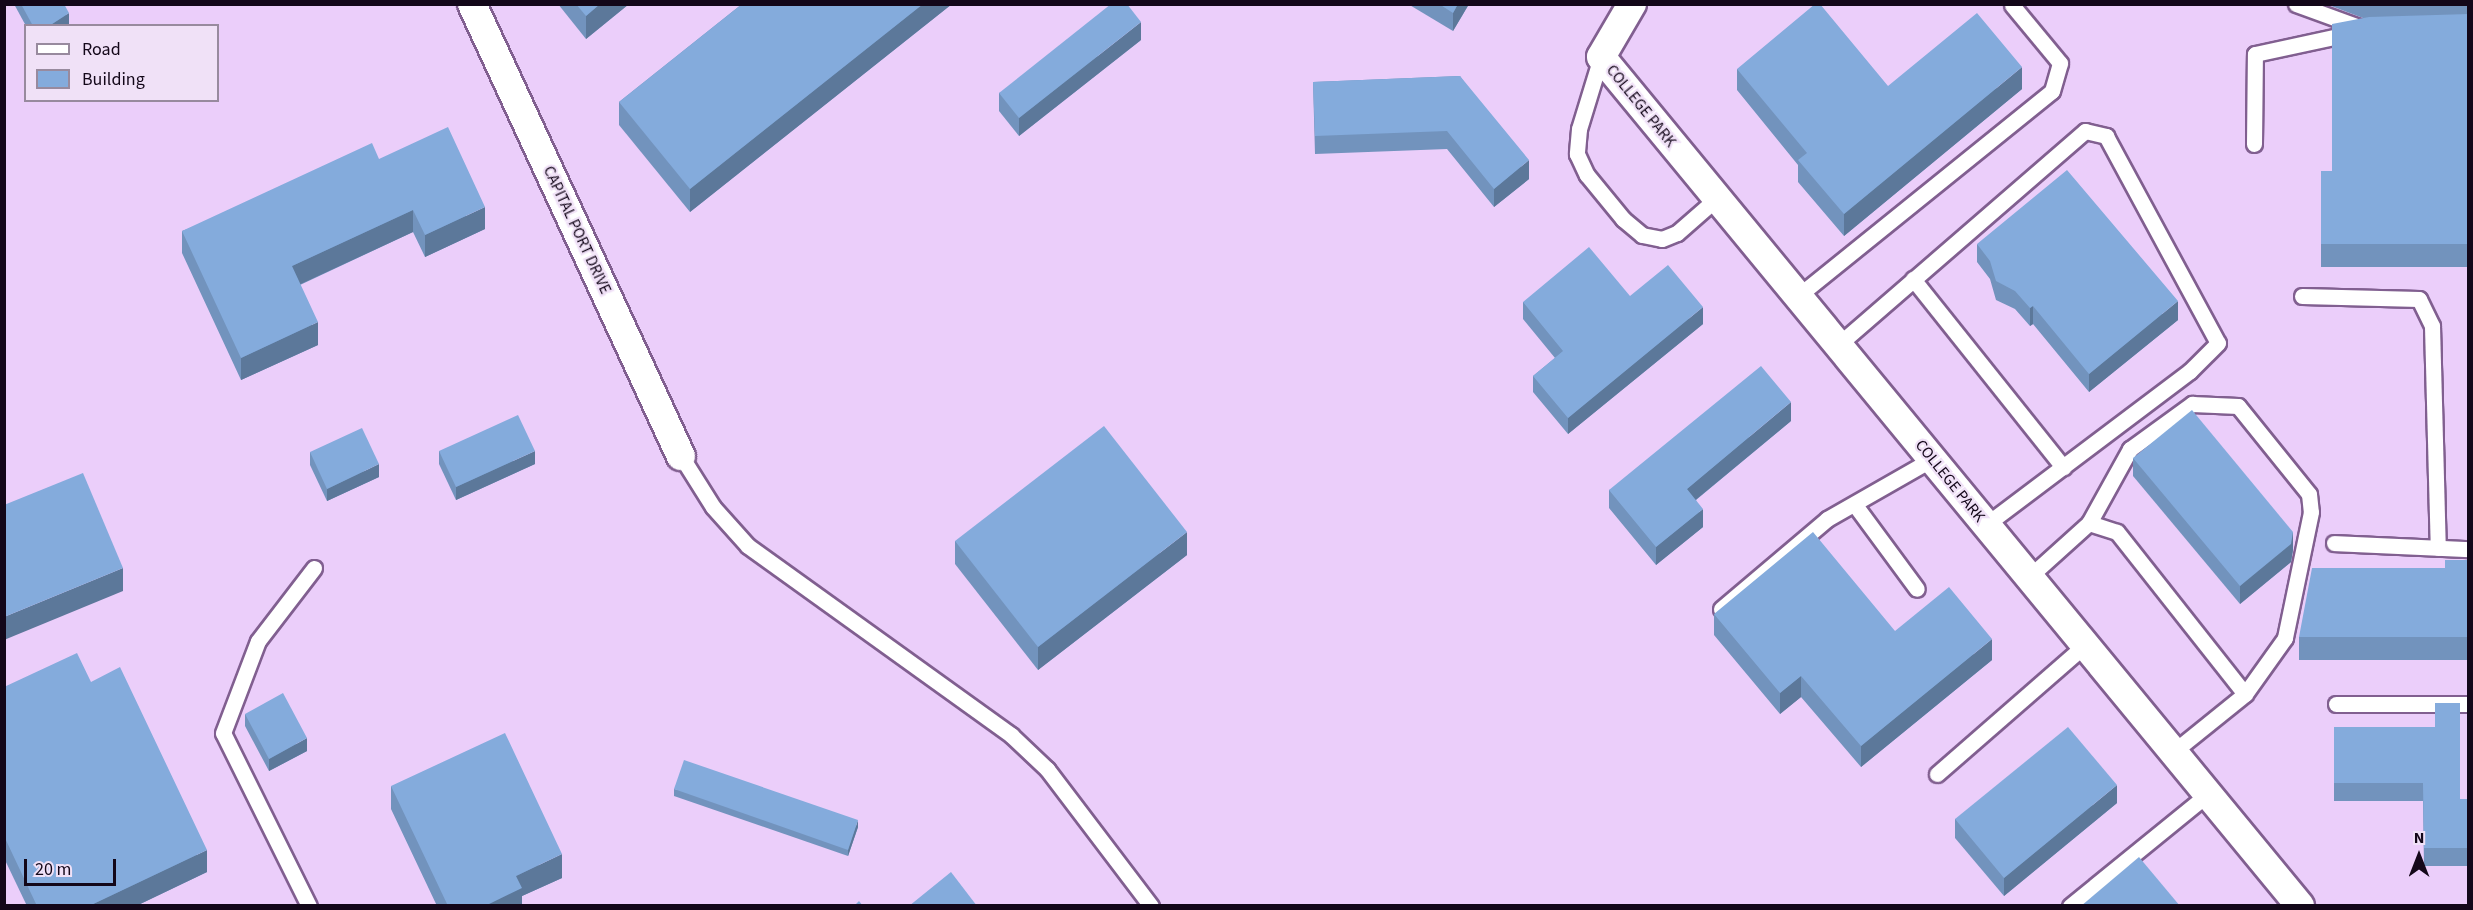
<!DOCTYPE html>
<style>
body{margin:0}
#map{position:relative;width:2473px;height:910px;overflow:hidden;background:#ebcefa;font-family:"Source Sans 3",sans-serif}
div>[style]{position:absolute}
.roads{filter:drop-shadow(2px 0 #815f90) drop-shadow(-2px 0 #815f90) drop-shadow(0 2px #815f90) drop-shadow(0 -2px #815f90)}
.lane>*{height:15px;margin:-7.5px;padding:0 7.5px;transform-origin:7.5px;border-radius:7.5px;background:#fff}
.street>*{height:28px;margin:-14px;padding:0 14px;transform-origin:14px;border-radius:14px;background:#fff}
.wall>*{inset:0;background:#7293bd}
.shaded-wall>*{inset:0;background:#5c789a}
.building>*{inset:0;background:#84abdc}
span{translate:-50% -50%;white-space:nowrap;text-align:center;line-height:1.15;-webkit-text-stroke:4.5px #f0e1f7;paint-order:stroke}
.street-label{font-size:16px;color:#130719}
.frame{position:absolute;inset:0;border:6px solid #130719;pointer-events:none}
.legend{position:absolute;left:24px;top:24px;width:195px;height:78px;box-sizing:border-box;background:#f0e1f7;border:2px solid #988a9e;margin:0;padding:8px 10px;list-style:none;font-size:18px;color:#130719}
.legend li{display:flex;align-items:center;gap:12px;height:30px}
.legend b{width:30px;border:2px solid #988a9e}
.north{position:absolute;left:2389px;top:826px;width:60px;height:60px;-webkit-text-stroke:4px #f0e1f7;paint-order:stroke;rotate:0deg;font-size:16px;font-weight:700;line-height:24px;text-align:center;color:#130719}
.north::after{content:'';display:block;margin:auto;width:21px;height:27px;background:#130719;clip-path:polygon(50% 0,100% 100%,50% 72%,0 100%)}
.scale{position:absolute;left:24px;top:859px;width:92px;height:27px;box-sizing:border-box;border:3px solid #130719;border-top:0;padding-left:8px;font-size:18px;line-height:21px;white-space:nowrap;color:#130719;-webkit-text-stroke:4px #f0e1f7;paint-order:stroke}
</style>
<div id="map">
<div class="roads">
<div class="lane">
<i style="left:2296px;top:4px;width:70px;rotate:20deg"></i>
<i style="left:1601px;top:57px;width:75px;rotate:107deg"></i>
<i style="left:1579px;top:129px;width:25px;rotate:95deg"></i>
<i style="left:1577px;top:154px;width:23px;rotate:65deg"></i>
<i style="left:1587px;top:175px;width:57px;rotate:50.7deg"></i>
<i style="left:1623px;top:219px;width:25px;rotate:40deg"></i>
<i style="left:1642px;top:235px;width:20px;rotate:11deg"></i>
<i style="left:1662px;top:239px;width:16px;rotate:-22deg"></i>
<i style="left:1677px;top:233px;width:53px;rotate:-41.2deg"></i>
<i style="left:2254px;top:144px;width:90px;rotate:-89.4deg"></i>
<i style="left:2255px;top:54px;width:99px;rotate:-12.2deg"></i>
<i style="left:1913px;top:279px;width:241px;rotate:51.4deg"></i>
<i style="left:1798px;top:296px;width:326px;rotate:-38.9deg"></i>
<i style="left:2052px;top:91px;width:29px;rotate:-74deg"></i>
<i style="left:2060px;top:63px;width:75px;rotate:-129.6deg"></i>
<i style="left:2302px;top:296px;width:117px;rotate:1.5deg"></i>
<i style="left:2419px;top:299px;width:30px;rotate:64deg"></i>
<i style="left:2432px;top:326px;width:222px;rotate:88.5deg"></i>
<i style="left:1838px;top:345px;width:327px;rotate:-40.9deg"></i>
<i style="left:2085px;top:131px;width:22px;rotate:13deg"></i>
<i style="left:2106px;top:136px;width:235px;rotate:61.6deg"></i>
<i style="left:2218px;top:343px;width:40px;rotate:135deg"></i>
<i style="left:2190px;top:371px;width:256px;rotate:143deg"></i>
<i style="left:681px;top:456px;width:60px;rotate:57.9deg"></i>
<i style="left:713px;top:507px;width:52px;rotate:48.1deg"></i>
<i style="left:748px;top:546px;width:324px;rotate:35.7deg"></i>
<i style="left:1011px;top:735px;width:50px;rotate:43.4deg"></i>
<i style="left:1047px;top:769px;width:172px;rotate:52.8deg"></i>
<i style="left:1855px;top:505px;width:104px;rotate:53.6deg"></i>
<i style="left:2089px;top:523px;width:29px;rotate:18deg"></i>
<i style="left:2117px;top:532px;width:206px;rotate:51.7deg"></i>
<i style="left:2334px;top:543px;width:134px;rotate:2.6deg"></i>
<i style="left:2029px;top:577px;width:81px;rotate:-42deg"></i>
<i style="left:2089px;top:523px;width:85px;rotate:-61deg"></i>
<i style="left:2130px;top:449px;width:77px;rotate:-36deg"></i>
<i style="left:2192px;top:404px;width:46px;rotate:2.5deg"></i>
<i style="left:2238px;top:406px;width:113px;rotate:51.1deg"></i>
<i style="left:2309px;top:494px;width:18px;rotate:84deg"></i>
<i style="left:2311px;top:512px;width:129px;rotate:101.7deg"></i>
<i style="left:2285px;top:638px;width:69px;rotate:125.5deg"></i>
<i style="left:2245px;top:694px;width:92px;rotate:141.1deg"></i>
<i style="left:1721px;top:609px;width:139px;rotate:-40.3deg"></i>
<i style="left:1827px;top:519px;width:121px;rotate:-29.7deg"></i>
<i style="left:2336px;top:704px;width:132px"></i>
<i style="left:1937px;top:774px;width:196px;rotate:-41.1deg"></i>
<i style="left:309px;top:906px;width:193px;rotate:-116.4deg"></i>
<i style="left:223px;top:733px;width:98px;rotate:-69.2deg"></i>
<i style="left:258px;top:641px;width:92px;rotate:-52.5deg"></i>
<i style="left:2070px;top:906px;width:178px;rotate:-39.1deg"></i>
</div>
<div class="street">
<i style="left:472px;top:4px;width:498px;rotate:65.2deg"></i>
<i style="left:1632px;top:4px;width:61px;rotate:120.3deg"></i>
<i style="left:1601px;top:57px;width:1100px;rotate:50.53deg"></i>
</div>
</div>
<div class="wall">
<i style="clip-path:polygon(14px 4px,64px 4px,69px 26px,26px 26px)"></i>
<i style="clip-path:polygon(558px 4px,629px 4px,586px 39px)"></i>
<i style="clip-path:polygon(742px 4px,952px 4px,690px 212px,619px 125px,619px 102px)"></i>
<i style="clip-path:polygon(1408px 4px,1469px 4px,1453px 31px)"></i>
<i style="clip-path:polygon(2326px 4px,2469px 4px,2469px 267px,2321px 267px,2321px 171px,2332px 171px,2363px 18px)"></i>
<i style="clip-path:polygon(1141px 40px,1019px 136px,999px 111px,999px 93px)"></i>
<i style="clip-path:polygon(1737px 69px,1888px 86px,2022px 89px,1844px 236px,1798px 182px,1798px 165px,1737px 90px)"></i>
<i style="clip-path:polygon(1460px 76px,1529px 179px,1494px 207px,1447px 149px,1315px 154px,1313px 82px)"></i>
<i style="clip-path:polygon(379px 159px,485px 229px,425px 257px,413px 232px,300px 285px,318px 345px,241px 380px,182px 253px,182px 231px)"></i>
<i style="clip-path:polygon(1977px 244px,2178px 320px,2089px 392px,2033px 324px,2030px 326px,2015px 309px,1996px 300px,1990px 279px,1977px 262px)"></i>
<i style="clip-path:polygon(1630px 296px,1703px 324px,1568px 434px,1533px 392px,1533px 376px,1555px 358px,1523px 319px,1523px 302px)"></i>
<i style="clip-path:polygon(1791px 421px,1696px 500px,1703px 527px,1656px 565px,1609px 508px,1609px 490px)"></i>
<i style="clip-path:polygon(439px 451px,535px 464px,456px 500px,439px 464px)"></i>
<i style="clip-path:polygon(310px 452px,379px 477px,327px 501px,310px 465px)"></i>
<i style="clip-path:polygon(2133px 458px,2293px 550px,2291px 562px,2240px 604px,2133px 476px)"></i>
<i style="clip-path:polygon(955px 541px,1187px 555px,1038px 670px,955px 564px)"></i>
<i style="clip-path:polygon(2469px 560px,2469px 660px,2299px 660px,2299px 637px)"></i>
<i style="clip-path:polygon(1714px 614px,1895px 631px,1992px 660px,1861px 767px,1801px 697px,1780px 714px,1714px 635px)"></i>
<i style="clip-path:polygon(91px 682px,207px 872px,136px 906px,27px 906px,4px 858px,4px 687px)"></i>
<i style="clip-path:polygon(245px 714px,307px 751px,269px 771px,245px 726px)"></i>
<i style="clip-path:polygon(2334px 727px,2460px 799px,2469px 799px,2469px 866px,2424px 866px,2423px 801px,2334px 801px)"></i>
<i style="clip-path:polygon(391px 786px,562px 878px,522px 896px,522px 906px,437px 906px,391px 809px)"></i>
<i style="clip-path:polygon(674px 789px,858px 827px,848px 856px,674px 796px)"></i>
<i style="clip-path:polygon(2117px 803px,2004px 896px,1955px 838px,1955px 819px)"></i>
</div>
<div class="shaded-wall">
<i style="clip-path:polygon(600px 4px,629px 4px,586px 39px,586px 16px)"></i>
<i style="clip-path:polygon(923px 4px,952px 4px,690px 212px,690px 189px)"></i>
<i style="clip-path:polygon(1458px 4px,1469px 4px,1453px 31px,1453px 13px)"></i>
<i style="clip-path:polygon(69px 13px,69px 26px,49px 26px)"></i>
<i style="clip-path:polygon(1141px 22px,1141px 40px,1019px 136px,1019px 118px)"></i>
<i style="clip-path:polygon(2022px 67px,2022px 89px,1844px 236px,1844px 214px)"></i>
<i style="clip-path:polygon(1529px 160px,1529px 179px,1494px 207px,1494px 189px)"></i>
<i style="clip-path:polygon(485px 207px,485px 229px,425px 257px,425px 235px)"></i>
<i style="clip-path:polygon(413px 210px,413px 232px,292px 288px,292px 266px)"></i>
<i style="clip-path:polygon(2178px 301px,2178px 320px,2089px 392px,2089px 374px)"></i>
<i style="clip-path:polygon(2033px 306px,2033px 324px,2030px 326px,2030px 308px)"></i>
<i style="clip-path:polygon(1703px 307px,1703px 324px,1568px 434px,1568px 418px)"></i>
<i style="clip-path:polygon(318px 322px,318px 345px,241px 380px,241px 358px)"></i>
<i style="clip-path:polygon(1791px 402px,1791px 421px,1687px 507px,1687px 489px)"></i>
<i style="clip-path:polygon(535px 451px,535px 464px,456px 500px,456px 487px)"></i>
<i style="clip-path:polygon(379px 464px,379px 477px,327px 501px,327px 489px)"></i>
<i style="clip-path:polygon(1703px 509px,1703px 527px,1656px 565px,1656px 547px)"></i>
<i style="clip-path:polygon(1187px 532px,1187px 555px,1038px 670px,1038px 647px)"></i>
<i style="clip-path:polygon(2293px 532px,2293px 550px,2291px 562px,2240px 604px,2240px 586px)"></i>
<i style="clip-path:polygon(123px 568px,123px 591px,4px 640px,4px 617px)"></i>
<i style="clip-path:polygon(1992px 639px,1992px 660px,1861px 767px,1861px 746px)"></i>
<i style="clip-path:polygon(1801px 676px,1801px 697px,1780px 714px,1780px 693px)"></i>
<i style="clip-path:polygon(307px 738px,307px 751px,269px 771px,269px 759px)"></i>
<i style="clip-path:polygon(2117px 785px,2117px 803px,2004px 896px,2004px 878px)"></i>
<i style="clip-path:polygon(858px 820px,858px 827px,848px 856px,848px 850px)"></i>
<i style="clip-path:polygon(207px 850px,207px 872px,136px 906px,89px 906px)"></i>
<i style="clip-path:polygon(562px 854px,562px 878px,522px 896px,522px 906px,485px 906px,516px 876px)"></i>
</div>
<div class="building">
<i style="clip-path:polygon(21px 4px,64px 4px,69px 13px,49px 26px,33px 26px)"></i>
<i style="clip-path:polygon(576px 4px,600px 4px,586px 16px)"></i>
<i style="clip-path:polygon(742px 4px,923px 4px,690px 189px,619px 102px)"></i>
<i style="clip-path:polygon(1111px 4px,1127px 4px,1141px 22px,1019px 118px,999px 93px)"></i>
<i style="clip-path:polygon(1439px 4px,1458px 4px,1453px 13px)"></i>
<i style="clip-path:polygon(1815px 4px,1820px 4px,1888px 86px,1977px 13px,2022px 67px,1844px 214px,1798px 160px,1807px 153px,1737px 69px)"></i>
<i style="clip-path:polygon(2469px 14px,2469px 244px,2321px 244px,2321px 171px,2332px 171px,2332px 24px,2369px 17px)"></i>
<i style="clip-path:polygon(1460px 76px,1529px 160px,1494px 189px,1447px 131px,1315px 136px,1313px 82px)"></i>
<i style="clip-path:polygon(448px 127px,485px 207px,425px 235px,413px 210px,292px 266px,318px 322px,241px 358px,182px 231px,372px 143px,379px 159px)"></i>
<i style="clip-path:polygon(2067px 170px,2178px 301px,2089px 374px,2033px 306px,2030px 308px,2015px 291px,1996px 281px,1990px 261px,1977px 244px)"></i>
<i style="clip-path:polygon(1589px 247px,1630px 296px,1668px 265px,1703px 307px,1568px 418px,1533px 376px,1563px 351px,1523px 302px)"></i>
<i style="clip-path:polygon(1761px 366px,1791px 402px,1687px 489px,1703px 509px,1656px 547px,1609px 490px)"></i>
<i style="clip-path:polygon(2192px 410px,2293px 532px,2291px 544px,2240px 586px,2133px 458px)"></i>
<i style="clip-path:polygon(518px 415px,535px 451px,456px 487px,439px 451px)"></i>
<i style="clip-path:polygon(1104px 426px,1187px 532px,1038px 647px,955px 541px)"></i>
<i style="clip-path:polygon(362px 428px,379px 464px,327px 489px,310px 452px)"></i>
<i style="clip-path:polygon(83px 473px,123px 568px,4px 617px,4px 505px)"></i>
<i style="clip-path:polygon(1813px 532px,1895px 631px,1949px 587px,1992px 639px,1861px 746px,1801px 676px,1780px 693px,1714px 614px)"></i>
<i style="clip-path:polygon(2445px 560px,2469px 560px,2469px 637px,2299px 637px,2312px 568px,2445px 568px)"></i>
<i style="clip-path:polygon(77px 653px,91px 682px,120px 667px,207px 850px,89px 906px,37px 906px,4px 836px,4px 687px)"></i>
<i style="clip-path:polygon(283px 693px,307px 738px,269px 759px,245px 714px)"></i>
<i style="clip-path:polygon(2435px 703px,2460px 703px,2460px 799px,2469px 799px,2469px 848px,2424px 848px,2423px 783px,2334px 783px,2334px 727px,2435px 727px)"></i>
<i style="clip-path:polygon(2068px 727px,2117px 785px,2004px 878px,1955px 819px)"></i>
<i style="clip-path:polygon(505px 733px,562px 854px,516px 876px,522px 888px,485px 906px,448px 906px,391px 786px)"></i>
<i style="clip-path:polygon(684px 760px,858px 820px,848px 850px,674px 789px)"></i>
<i style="clip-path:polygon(2139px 857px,2180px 906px,2081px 906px)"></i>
<i style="clip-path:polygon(951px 872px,977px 906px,909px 906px)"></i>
<i style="clip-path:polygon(859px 901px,863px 906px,854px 906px)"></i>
</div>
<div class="street-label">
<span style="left:1641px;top:106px;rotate:51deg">COLLEGE PARK</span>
<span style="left:577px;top:230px;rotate:65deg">CAPITAL PORT DRIVE</span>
<span style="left:1950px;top:481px;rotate:51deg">COLLEGE PARK</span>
</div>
<div class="frame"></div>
<ul class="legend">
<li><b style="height:8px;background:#fff"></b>Road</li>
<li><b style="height:16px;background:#84abdc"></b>Building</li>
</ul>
<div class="north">N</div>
<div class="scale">20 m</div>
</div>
